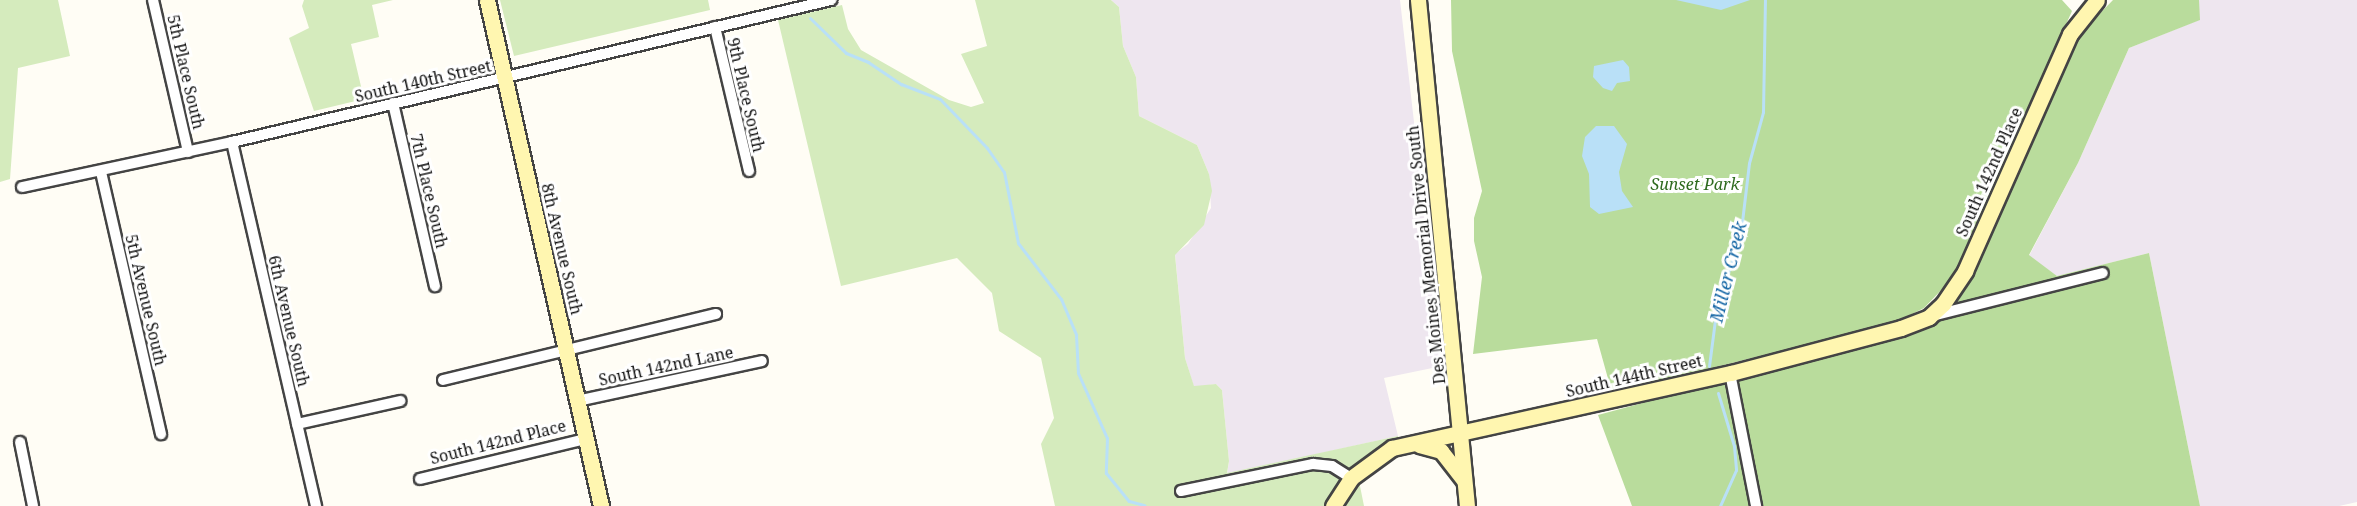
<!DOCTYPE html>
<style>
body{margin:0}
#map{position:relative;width:2357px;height:506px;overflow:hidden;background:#fffdf5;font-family:"Noto Serif",serif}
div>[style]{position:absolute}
.industrial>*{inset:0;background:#eee6ef}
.green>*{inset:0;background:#d5ebbd}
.forest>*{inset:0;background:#b9dc9c}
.water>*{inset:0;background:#b9e0f7}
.stream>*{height:3px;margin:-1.5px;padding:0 1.5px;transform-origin:1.5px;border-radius:1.5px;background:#b9e0f7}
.roads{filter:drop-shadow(2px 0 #444) drop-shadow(-2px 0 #444) drop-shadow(0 2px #444) drop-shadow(0 -2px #444)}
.street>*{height:10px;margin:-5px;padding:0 5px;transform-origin:5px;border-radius:5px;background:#fff}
.secondary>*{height:15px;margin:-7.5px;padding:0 7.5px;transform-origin:7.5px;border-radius:7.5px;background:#fff6b0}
span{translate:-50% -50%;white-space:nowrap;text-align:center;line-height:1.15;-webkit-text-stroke:6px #fff;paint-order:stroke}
.street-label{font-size:16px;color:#111}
.park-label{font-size:16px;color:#2f6b1f;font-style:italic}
.water-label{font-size:18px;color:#1768a6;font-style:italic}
</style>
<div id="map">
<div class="industrial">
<i style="clip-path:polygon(1111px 0,1400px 0,1442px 366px,1384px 378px,1398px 436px,1227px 474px,1229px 461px,1222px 390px,1216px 384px,1194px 387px,1185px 358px,1175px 254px,1188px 244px,1211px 208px,1209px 174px,1197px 145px,1139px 116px,1136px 77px,1123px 46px,1119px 7px)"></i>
<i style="clip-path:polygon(2199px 0,2357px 0,2357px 502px,2339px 506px,2200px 506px,2149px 253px,2057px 276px,2029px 256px,2078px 163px,2129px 48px,2199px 20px)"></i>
</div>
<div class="green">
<i style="clip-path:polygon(0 0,58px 0,70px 56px,18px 68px,10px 179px,0 182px)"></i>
<i style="clip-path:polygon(304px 0,393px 0,372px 5px,379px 37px,351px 44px,364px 99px,314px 111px,289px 38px,309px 28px,302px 6px)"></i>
<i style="clip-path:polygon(500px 0,708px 0,710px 10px,514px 56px)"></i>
<i style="clip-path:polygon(975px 0,1111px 0,1119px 7px,1123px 46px,1136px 77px,1139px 116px,1197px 145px,1209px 174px,1212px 191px,1204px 225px,1175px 255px,1185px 358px,1194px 386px,1216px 384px,1222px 390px,1229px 461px,1227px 473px,1398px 436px,1402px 455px,1357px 471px,1364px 506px,1055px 506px,1041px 444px,1054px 418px,1041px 358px,999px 331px,992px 293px,957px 258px,841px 286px,778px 20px,842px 5px,848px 29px,861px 50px,949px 100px,971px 107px,984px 103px,961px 54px,987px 46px)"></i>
</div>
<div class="forest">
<i style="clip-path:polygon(1451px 0,2062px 0,2072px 11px,1959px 264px,1948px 283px,1924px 308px,1896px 322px,1612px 393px,1597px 339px,1473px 354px,1482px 277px,1474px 241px,1474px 218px,1482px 191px,1452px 51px)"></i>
<i style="clip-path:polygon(2113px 0,2199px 0,2200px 20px,2129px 48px,2078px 163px,2029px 255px,2057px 276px,2149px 253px,2200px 506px,1632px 506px,1598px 415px,1929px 326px,1959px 300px,2077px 37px)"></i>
</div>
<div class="water">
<i style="clip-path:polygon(1676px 0,1750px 0,1721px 10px)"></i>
<i style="clip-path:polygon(1623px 60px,1629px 67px,1630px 81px,1617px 83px,1612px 91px,1603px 88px,1593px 77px,1594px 66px)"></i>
<i style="clip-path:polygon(1596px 126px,1614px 126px,1627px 144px,1619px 172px,1622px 191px,1633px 207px,1599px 214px,1590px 207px,1589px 174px,1582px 156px,1585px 137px)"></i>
</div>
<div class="stream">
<i style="left:810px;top:18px;width:50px;rotate:44.2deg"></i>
<i style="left:846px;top:53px;width:24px;rotate:22deg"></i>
<i style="left:868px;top:62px;width:40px;rotate:34deg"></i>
<i style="left:901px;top:84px;width:42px;rotate:21deg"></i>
<i style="left:940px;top:99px;width:68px;rotate:46.2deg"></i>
<i style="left:987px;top:148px;width:29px;rotate:55deg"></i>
<i style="left:1004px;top:172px;width:72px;rotate:78.8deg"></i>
<i style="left:1018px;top:243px;width:71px;rotate:52.5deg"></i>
<i style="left:1061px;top:299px;width:39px;rotate:67deg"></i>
<i style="left:1076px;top:335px;width:38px;rotate:87deg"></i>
<i style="left:1078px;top:373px;width:71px;rotate:66deg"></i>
<i style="left:1107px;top:438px;width:35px;rotate:92deg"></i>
<i style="left:1106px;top:473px;width:36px;rotate:51deg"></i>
<i style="left:1129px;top:501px;width:16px;rotate:15deg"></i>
<i style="left:1709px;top:366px;width:54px;rotate:-82.6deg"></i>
<i style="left:1716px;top:312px;width:86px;rotate:-73deg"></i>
<i style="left:1741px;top:230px;width:67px;rotate:-83.2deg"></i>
<i style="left:1749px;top:163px;width:53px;rotate:-74.6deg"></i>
<i style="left:1763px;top:112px;width:112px;rotate:-89deg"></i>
<i style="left:1718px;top:393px;width:55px;rotate:73.2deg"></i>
<i style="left:1734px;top:446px;width:24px;rotate:85deg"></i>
<i style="left:1736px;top:470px;width:39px;rotate:114deg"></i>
</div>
<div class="roads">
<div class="street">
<i style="left:153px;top:0;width:156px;rotate:77deg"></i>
<i style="left:715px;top:27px;width:148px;rotate:76.7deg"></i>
<i style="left:393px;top:103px;width:188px;rotate:77.1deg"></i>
<i style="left:232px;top:142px;width:374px;rotate:77deg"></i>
<i style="left:101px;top:172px;width:269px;rotate:77.1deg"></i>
<i style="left:22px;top:187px;width:215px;rotate:-12.1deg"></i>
<i style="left:232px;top:142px;width:616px;rotate:-13.34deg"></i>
<i style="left:1932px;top:316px;width:176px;rotate:-14.1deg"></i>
<i style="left:1730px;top:373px;width:136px;rotate:78.9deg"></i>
<i style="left:443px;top:380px;width:281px;rotate:-13.6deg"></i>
<i style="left:577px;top:401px;width:189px;rotate:-12.2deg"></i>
<i style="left:297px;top:424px;width:106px;rotate:-12.6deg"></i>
<i style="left:20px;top:442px;width:65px;rotate:78.5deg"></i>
<i style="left:420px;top:479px;width:170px;rotate:-13.6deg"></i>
<i style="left:1181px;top:491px;width:135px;rotate:-11.6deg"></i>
<i style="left:1313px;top:464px;width:19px;rotate:6deg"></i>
<i style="left:1332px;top:466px;width:22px;rotate:32deg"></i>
</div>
<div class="secondary">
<i style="left:487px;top:0;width:519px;rotate:77.3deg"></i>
<i style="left:1418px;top:0;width:508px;rotate:84.47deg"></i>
<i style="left:1419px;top:445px;width:23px;rotate:15deg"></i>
<i style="left:1441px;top:451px;width:37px;rotate:52deg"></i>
<i style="left:1333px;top:506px;width:33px;rotate:-57deg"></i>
<i style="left:1351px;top:478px;width:51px;rotate:-36.2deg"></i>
<i style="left:1392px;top:448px;width:347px;rotate:-12.5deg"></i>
<i style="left:1731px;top:373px;width:176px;rotate:-14.8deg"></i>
<i style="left:1901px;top:328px;width:30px;rotate:-21deg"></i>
<i style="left:1929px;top:317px;width:19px;rotate:-43deg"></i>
<i style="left:1943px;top:304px;width:40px;rotate:-56deg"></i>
<i style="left:1965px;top:271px;width:259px;rotate:-66.1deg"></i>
<i style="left:2070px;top:34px;width:43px;rotate:-51.5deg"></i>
</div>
</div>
<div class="street-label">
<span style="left:186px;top:72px;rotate:77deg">5th Place South</span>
<span style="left:423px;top:81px;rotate:-13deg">South 140th Street</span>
<span style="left:746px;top:95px;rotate:77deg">9th Place South</span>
<span style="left:1989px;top:172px;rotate:-66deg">South 142nd Place</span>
<span style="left:429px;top:191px;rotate:77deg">7th Place South</span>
<span style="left:562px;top:249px;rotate:77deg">8th Avenue South</span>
<span style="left:1426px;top:255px;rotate:-96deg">Des Moines Memorial Drive South</span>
<span style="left:146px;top:300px;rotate:77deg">5th Avenue South</span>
<span style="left:289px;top:321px;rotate:77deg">6th Avenue South</span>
<span style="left:666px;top:366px;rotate:-12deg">South 142nd Lane</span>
<span style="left:1634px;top:376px;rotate:-13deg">South 144th Street</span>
<span style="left:498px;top:442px;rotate:-14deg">South 142nd Place</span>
</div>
<div class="park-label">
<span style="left:1695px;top:184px">Sunset Park</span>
</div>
<div class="water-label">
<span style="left:1728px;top:272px;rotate:-76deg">Miller Creek</span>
</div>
</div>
